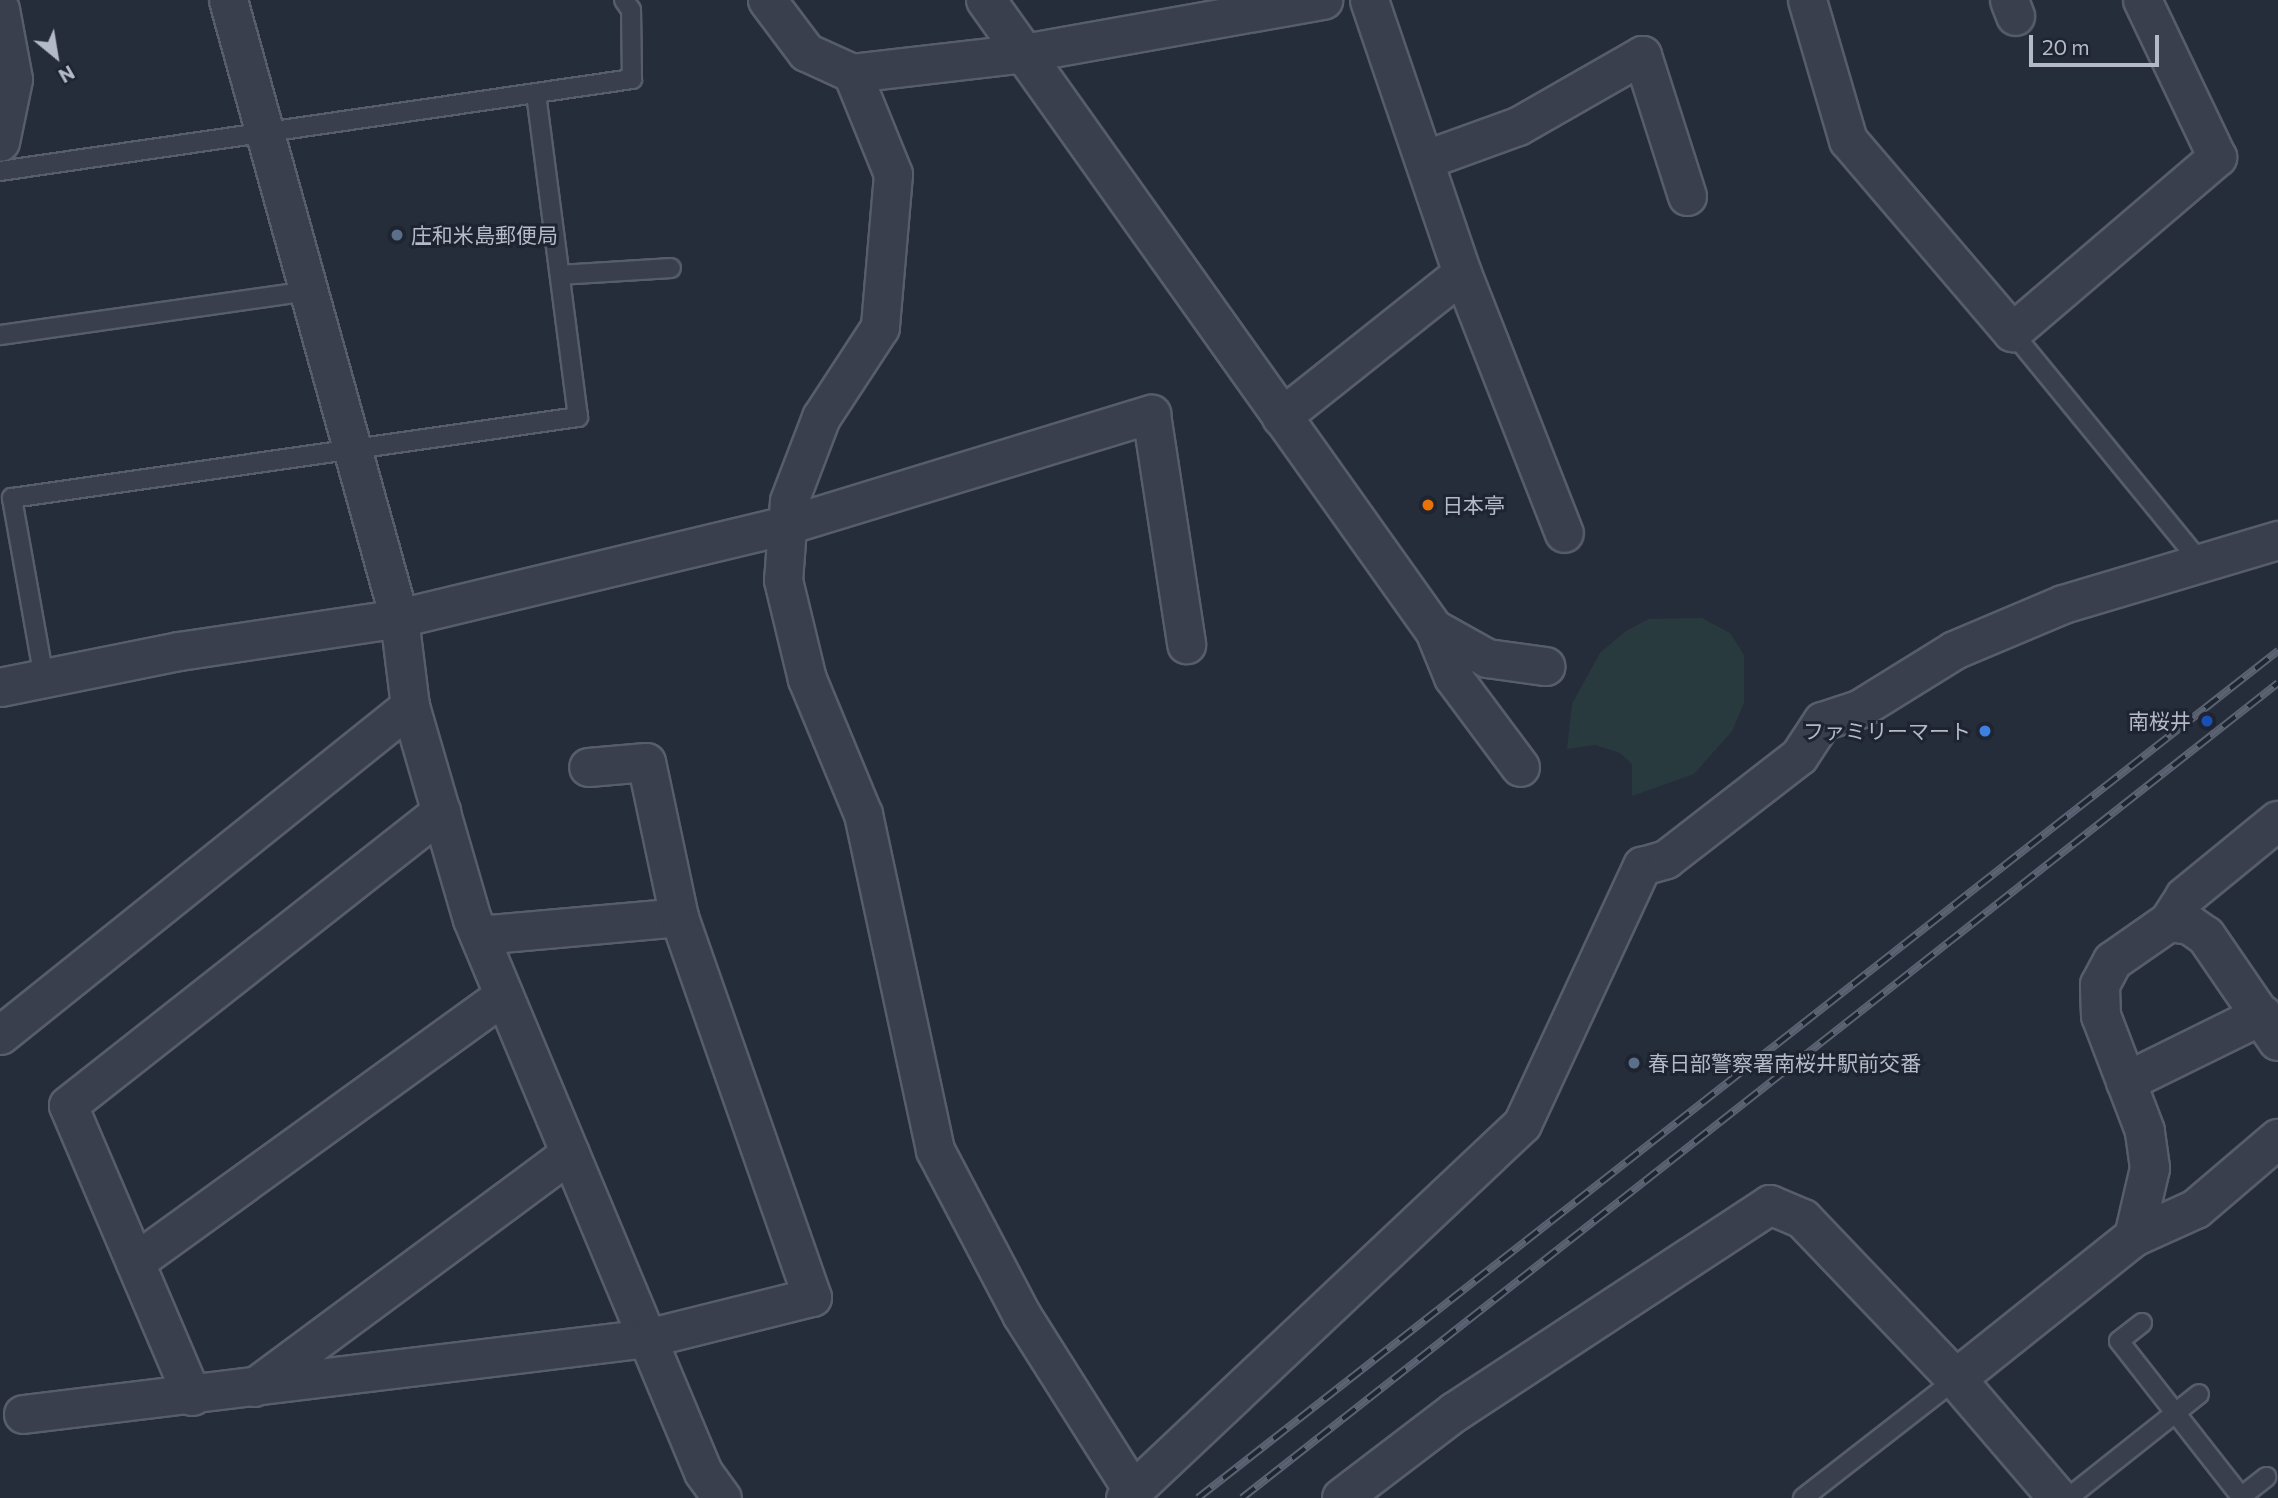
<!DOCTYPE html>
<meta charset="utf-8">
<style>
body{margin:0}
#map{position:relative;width:2278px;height:1498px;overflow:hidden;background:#252d3b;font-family:Commissioner,"Noto Sans JP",sans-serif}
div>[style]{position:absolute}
.green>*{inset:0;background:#283a3d}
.roads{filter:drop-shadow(2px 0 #575d69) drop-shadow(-2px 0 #575d69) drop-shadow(0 2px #575d69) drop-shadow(0 -2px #575d69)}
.service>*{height:18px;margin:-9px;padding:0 9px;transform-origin:9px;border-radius:9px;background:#393f4c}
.minor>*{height:37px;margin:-18.5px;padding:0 18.5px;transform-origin:18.5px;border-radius:18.5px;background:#393f4c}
.tertiary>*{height:38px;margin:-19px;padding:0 19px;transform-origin:19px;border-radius:19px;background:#393f4c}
.rail>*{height:8px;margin-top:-4px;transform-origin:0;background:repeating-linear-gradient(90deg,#1e2430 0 16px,#5b6372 0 32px);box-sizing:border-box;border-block:2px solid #5b6372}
.dots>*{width:19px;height:19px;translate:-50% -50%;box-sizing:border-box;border:4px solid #1e2430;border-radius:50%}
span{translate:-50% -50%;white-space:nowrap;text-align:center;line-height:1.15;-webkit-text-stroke:6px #1e2430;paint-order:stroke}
.poi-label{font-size:21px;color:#b4bac7}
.left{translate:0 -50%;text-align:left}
.right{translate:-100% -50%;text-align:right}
.north{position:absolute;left:21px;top:21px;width:70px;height:70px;-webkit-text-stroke:5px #1e2430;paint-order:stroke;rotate:150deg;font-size:19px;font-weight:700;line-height:28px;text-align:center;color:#b4bac7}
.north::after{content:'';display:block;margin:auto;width:24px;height:32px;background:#b4bac7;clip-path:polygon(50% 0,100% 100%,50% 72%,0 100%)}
.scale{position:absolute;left:2029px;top:35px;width:130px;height:32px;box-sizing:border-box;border:4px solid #b4bac7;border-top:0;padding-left:9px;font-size:21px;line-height:24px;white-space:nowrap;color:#b4bac7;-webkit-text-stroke:5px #1e2430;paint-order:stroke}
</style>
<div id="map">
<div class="green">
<i style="clip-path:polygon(1702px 618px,1730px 633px,1744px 655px,1744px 703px,1732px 731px,1694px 774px,1632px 796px,1632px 764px,1620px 753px,1595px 745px,1567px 749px,1572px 704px,1600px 653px,1626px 631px,1649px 619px)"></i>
</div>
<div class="roads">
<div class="service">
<i style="left:0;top:171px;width:639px;rotate:-8.28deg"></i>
<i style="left:632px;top:79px;width:69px;rotate:-90.8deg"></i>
<i style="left:631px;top:10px;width:12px;rotate:-125deg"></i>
<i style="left:560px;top:275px;width:111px;rotate:-3.6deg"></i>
<i style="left:2012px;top:332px;width:297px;rotate:50.7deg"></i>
<i style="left:0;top:335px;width:311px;rotate:-8.1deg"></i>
<i style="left:44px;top:678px;width:183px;rotate:-100.1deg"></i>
<i style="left:12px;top:498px;width:572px;rotate:-8.14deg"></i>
<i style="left:578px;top:417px;width:326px;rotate:-97.4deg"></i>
<i style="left:2142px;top:1323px;width:29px;rotate:142deg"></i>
<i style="left:2119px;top:1341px;width:199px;rotate:51.9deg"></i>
<i style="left:2242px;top:1496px;width:31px;rotate:-38deg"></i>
<i style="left:1803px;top:1498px;width:194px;rotate:-37.9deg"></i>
<i style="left:2068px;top:1498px;width:167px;rotate:-38.4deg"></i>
</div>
<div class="minor">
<i style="left:228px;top:0;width:641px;rotate:74.53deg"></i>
<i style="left:399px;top:618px;width:89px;rotate:82.9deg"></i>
<i style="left:410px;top:706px;width:222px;rotate:73.8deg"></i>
<i style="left:472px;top:919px;width:599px;rotate:67.33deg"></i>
<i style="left:703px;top:1472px;width:32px;rotate:54deg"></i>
<i style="left:767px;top:0;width:65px;rotate:53.1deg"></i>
<i style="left:806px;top:52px;width:51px;rotate:24.5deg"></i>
<i style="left:852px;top:73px;width:173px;rotate:-6.6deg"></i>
<i style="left:1024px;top:53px;width:304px;rotate:-10.1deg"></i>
<i style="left:1369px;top:0;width:288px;rotate:71.2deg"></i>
<i style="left:1462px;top:273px;width:279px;rotate:68.6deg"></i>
<i style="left:1807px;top:0;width:146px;rotate:73.7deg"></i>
<i style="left:1848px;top:140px;width:253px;rotate:49.5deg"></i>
<i style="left:2012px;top:332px;width:270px;rotate:-40.5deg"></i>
<i style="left:2217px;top:157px;width:174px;rotate:-115.5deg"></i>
<i style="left:2009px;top:0;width:17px;rotate:69deg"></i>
<i style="left:0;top:9px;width:71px;rotate:79.5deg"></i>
<i style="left:13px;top:79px;width:64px;rotate:101.7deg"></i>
<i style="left:852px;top:73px;width:109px;rotate:67.9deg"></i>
<i style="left:893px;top:174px;width:154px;rotate:94.9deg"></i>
<i style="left:880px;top:327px;width:108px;rotate:123.2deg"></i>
<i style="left:821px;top:417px;width:90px;rotate:110.9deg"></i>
<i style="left:789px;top:501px;width:79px;rotate:94.3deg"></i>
<i style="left:783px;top:580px;width:102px;rotate:76.4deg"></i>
<i style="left:807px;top:679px;width:146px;rotate:67.5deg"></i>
<i style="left:863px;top:814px;width:344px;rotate:77.9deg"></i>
<i style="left:935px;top:1150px;width:185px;rotate:62.3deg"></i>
<i style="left:1021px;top:1314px;width:209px;rotate:57.7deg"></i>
<i style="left:1424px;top:160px;width:100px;rotate:-19.9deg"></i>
<i style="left:1518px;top:126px;width:143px;rotate:-29.8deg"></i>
<i style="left:1642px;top:55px;width:148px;rotate:72.3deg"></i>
<i style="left:1281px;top:417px;width:231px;rotate:-38.5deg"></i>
<i style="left:1433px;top:628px;width:53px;rotate:67.8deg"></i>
<i style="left:1453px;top:677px;width:112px;rotate:53.3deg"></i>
<i style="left:1433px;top:628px;width:62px;rotate:29.1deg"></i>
<i style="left:1487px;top:658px;width:59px;rotate:7.9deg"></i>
<i style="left:0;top:687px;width:183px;rotate:-11.4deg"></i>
<i style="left:179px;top:651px;width:222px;rotate:-8.5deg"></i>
<i style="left:399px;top:618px;width:399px;rotate:-13.5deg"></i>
<i style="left:787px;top:525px;width:381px;rotate:-17deg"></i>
<i style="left:1151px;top:414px;width:233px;rotate:81.3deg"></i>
<i style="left:479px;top:935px;width:201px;rotate:-5.1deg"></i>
<i style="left:0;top:1035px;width:526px;rotate:-38.74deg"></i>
<i style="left:135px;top:1262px;width:455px;rotate:-35.9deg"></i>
<i style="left:254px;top:1387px;width:393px;rotate:-36.5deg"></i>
<i style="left:192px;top:1396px;width:316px;rotate:-113.1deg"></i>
<i style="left:68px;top:1105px;width:475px;rotate:-38.2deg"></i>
<i style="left:23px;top:1414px;width:629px;rotate:-6.94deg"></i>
<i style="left:647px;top:1338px;width:170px;rotate:-14deg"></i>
<i style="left:812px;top:1297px;width:403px;rotate:-109.3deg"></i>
<i style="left:679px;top:917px;width:158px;rotate:-102deg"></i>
<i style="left:646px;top:762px;width:58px;rotate:175.1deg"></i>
<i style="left:1125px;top:1498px;width:545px;rotate:-43.29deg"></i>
<i style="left:1522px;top:1124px;width:285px;rotate:-65.1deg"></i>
<i style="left:1642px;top:866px;width:25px;rotate:-16deg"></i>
<i style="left:1666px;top:859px;width:168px;rotate:-37.8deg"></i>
<i style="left:1799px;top:756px;width:42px;rotate:-56.7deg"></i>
<i style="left:1822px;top:721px;width:39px;rotate:-18deg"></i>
<i style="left:1859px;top:709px;width:112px;rotate:-31.8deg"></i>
<i style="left:1954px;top:650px;width:118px;rotate:-22.9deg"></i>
<i style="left:2063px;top:604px;width:224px;rotate:-16.6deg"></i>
</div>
<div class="tertiary">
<i style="left:986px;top:0;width:771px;rotate:54.56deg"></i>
<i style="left:2169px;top:922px;width:21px;rotate:8deg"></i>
<i style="left:2190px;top:925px;width:19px;rotate:35deg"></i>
<i style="left:2206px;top:936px;width:127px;rotate:55.6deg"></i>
<i style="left:2126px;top:1082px;width:152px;rotate:-26.2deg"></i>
<i style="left:2134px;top:1237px;width:71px;rotate:-76.9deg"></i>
<i style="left:2150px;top:1168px;width:37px;rotate:-98deg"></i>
<i style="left:2145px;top:1131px;width:123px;rotate:-110.9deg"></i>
<i style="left:2101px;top:1016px;width:31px;rotate:-92deg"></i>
<i style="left:2100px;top:985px;width:27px;rotate:-62deg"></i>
<i style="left:2113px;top:961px;width:68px;rotate:-34.9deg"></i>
<i style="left:2169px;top:922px;width:30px;rotate:-57deg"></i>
<i style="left:2185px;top:897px;width:120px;rotate:-39.3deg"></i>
<i style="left:1956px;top:1379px;width:228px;rotate:-38.6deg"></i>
<i style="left:2134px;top:1237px;width:68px;rotate:-24.3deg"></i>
<i style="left:2196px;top:1209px;width:108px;rotate:-40.5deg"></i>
<i style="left:1342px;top:1498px;width:142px;rotate:-37.3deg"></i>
<i style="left:1455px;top:1412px;width:377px;rotate:-33.3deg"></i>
<i style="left:1770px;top:1205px;width:36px;rotate:23deg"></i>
<i style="left:1803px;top:1219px;width:221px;rotate:46.3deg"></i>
<i style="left:1956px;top:1379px;width:157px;rotate:49.4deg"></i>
</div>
</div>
<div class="rail">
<i style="left:1198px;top:1498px;width:1373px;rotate:-38.11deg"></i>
<i style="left:1242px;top:1498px;width:1318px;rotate:-38.19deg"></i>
</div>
<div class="dots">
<i style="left:397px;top:235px;background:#5c6f8a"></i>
<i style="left:1428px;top:505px;background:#e8710a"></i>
<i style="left:2207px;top:721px;background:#1a4fb4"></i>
<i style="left:1985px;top:731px;background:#3f7fe0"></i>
<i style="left:1634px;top:1063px;background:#5c6f8a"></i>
</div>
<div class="poi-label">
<span class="left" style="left:411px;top:235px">庄和米島郵便局</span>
<span class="left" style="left:1442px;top:505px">日本亭</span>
<span class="right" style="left:2191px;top:721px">南桜井</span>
<span class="right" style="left:1971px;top:731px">ファミリーマート</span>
<span class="left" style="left:1648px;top:1063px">春日部警察署南桜井駅前交番</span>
</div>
<div class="north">N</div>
<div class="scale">20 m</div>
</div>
